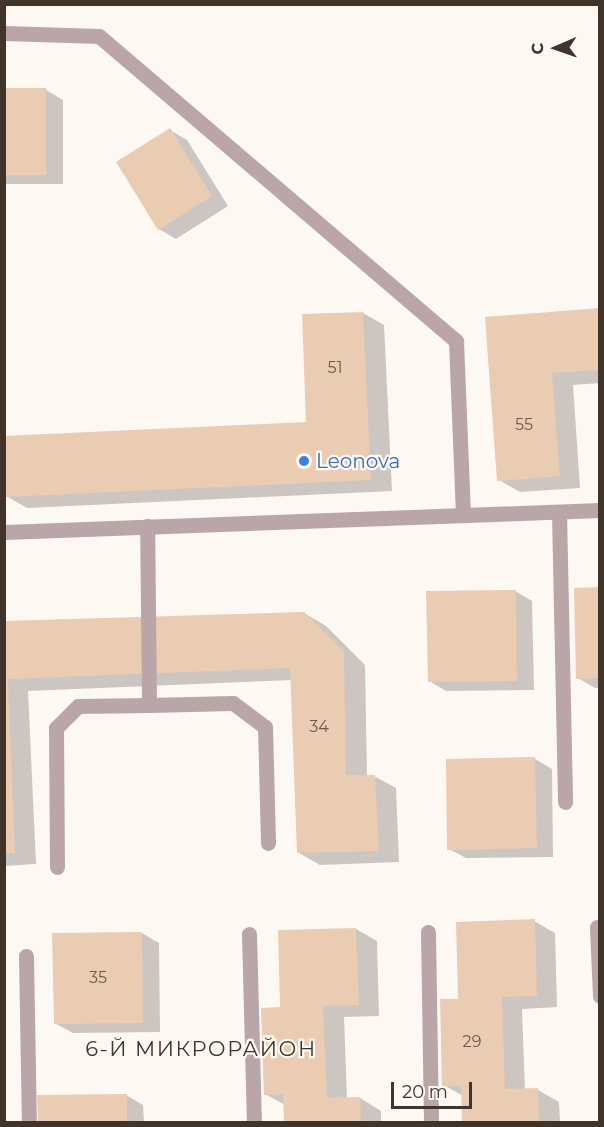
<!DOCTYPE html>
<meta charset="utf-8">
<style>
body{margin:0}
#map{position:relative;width:604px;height:1127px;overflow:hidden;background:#fef8f3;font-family:Montserrat,sans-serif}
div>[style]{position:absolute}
.shadow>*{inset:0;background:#0003}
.building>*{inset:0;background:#eaccb3}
.minor>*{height:15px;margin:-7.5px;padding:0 7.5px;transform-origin:7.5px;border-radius:7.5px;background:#baa5a9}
.dots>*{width:16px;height:16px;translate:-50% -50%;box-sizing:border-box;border:3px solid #fef8f3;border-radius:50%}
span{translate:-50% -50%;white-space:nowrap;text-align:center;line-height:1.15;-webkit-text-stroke:4.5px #fef8f3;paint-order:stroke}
.number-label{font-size:16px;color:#6b5b4d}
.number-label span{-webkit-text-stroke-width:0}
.shop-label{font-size:20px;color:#366cbe}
.left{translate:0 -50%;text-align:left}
.neighbourhood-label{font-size:21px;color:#41352b;letter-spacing:1.5px}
.frame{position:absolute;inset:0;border:6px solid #41352b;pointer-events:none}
.north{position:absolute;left:526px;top:18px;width:60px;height:60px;-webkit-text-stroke:4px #fef8f3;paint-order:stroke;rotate:268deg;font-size:16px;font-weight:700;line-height:24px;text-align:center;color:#41352b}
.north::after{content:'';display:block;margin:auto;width:21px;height:27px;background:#41352b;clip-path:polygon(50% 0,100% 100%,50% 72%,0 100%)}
.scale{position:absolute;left:391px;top:1082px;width:81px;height:27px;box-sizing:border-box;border:3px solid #41352b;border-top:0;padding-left:8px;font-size:18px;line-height:21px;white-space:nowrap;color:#41352b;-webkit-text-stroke:4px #fef8f3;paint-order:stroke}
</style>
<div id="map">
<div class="shadow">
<i style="clip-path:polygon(4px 90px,46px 90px,63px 100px,63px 184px,4px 184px)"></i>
<i style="clip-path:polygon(170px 130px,187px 140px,228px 206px,176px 239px,159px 229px)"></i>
<i style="clip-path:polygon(600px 310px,600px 383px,573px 385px,580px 488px,520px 492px,499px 480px,487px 318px)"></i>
<i style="clip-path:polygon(363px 313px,384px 325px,392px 491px,27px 508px,6px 496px,308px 423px)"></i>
<i style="clip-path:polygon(600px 589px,600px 688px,595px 688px,578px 678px)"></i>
<i style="clip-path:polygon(515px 591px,532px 601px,534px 690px,446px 691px,429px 681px)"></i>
<i style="clip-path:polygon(304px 613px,326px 626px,365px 665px,367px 776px,374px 776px,396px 788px,399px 862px,320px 865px,299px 853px,292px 680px,28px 691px,36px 864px,4px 866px,4px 623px)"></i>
<i style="clip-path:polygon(535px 759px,552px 769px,553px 857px,466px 858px,449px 849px)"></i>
<i style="clip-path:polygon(534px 921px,555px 933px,557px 1007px,522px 1009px,525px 1090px,538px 1090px,559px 1102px,560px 1122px,464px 1122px,463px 1096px,444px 1085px,460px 1000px)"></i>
<i style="clip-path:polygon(356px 929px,377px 941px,379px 1016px,344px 1017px,347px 1099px,360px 1098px,381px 1111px,381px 1122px,285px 1122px,285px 1105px,265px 1094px,281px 1009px)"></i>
<i style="clip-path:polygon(142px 933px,159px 943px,160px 1032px,73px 1033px,56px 1024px)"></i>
<i style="clip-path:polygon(126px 1095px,143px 1105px,144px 1122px,39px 1122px,39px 1096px)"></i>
</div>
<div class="building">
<i style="clip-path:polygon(4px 88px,46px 88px,46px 175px,4px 175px)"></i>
<i style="clip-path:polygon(170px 128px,212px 196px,158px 230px,116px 162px)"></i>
<i style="clip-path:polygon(600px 308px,600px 370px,552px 373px,560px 476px,497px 481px,485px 317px)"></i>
<i style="clip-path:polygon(363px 312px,371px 480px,5px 497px,4px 436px,306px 422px,302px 314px)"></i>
<i style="clip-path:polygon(600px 587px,600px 678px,576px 679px,574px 588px)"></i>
<i style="clip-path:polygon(516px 590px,517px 681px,428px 682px,426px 591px)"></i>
<i style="clip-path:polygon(304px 612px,344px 652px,346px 775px,375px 775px,379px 851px,297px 853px,290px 668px,8px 679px,15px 853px,4px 853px,4px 621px)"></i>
<i style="clip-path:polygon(535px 757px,537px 848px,447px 850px,446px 759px)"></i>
<i style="clip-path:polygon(535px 919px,537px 996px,502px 997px,505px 1089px,538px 1088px,539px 1122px,462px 1122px,461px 1086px,442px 1086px,440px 999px,458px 999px,456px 922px)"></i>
<i style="clip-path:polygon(356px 928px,359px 1005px,323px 1006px,327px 1098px,360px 1097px,361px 1122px,284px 1122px,283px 1094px,264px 1095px,261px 1008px,280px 1007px,278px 930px)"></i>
<i style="clip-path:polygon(142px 932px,143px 1023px,54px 1024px,52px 933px)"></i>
<i style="clip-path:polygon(127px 1094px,127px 1122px,38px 1122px,37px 1095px)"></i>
</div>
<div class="minor">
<i style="left:4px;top:33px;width:95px;rotate:1.8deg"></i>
<i style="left:99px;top:36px;width:470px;rotate:40.5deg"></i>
<i style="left:456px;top:341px;width:174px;rotate:87.7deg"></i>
<i style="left:559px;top:512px;width:290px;rotate:88.8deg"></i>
<i style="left:4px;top:532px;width:596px;rotate:-2.11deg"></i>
<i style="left:149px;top:705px;width:84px;rotate:-1.4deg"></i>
<i style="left:233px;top:703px;width:40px;rotate:37deg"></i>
<i style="left:265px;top:727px;width:116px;rotate:88.5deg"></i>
<i style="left:57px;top:867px;width:139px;rotate:-90.4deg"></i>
<i style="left:56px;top:728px;width:31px;rotate:-45deg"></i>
<i style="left:78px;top:706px;width:71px;rotate:-0.8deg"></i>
<i style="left:149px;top:705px;width:179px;rotate:-90.6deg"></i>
<i style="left:597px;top:927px;width:69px;rotate:87.5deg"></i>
<i style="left:428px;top:932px;width:190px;rotate:89.1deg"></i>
<i style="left:249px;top:934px;width:188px;rotate:88.5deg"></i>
<i style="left:26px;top:956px;width:166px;rotate:89deg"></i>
</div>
<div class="dots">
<i style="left:304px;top:461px;background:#3f7fe0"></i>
</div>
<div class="number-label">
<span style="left:335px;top:368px">51</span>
<span style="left:524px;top:425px">55</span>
<span style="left:319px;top:727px">34</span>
<span style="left:98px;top:978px">35</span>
<span style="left:472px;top:1042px">29</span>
</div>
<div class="shop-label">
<span class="left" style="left:316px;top:461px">Leonova</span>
</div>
<div class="neighbourhood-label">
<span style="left:201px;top:1049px">6-Й МИКРОРАЙОН</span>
</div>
<div class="frame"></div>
<div class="north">С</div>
<div class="scale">20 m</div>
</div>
